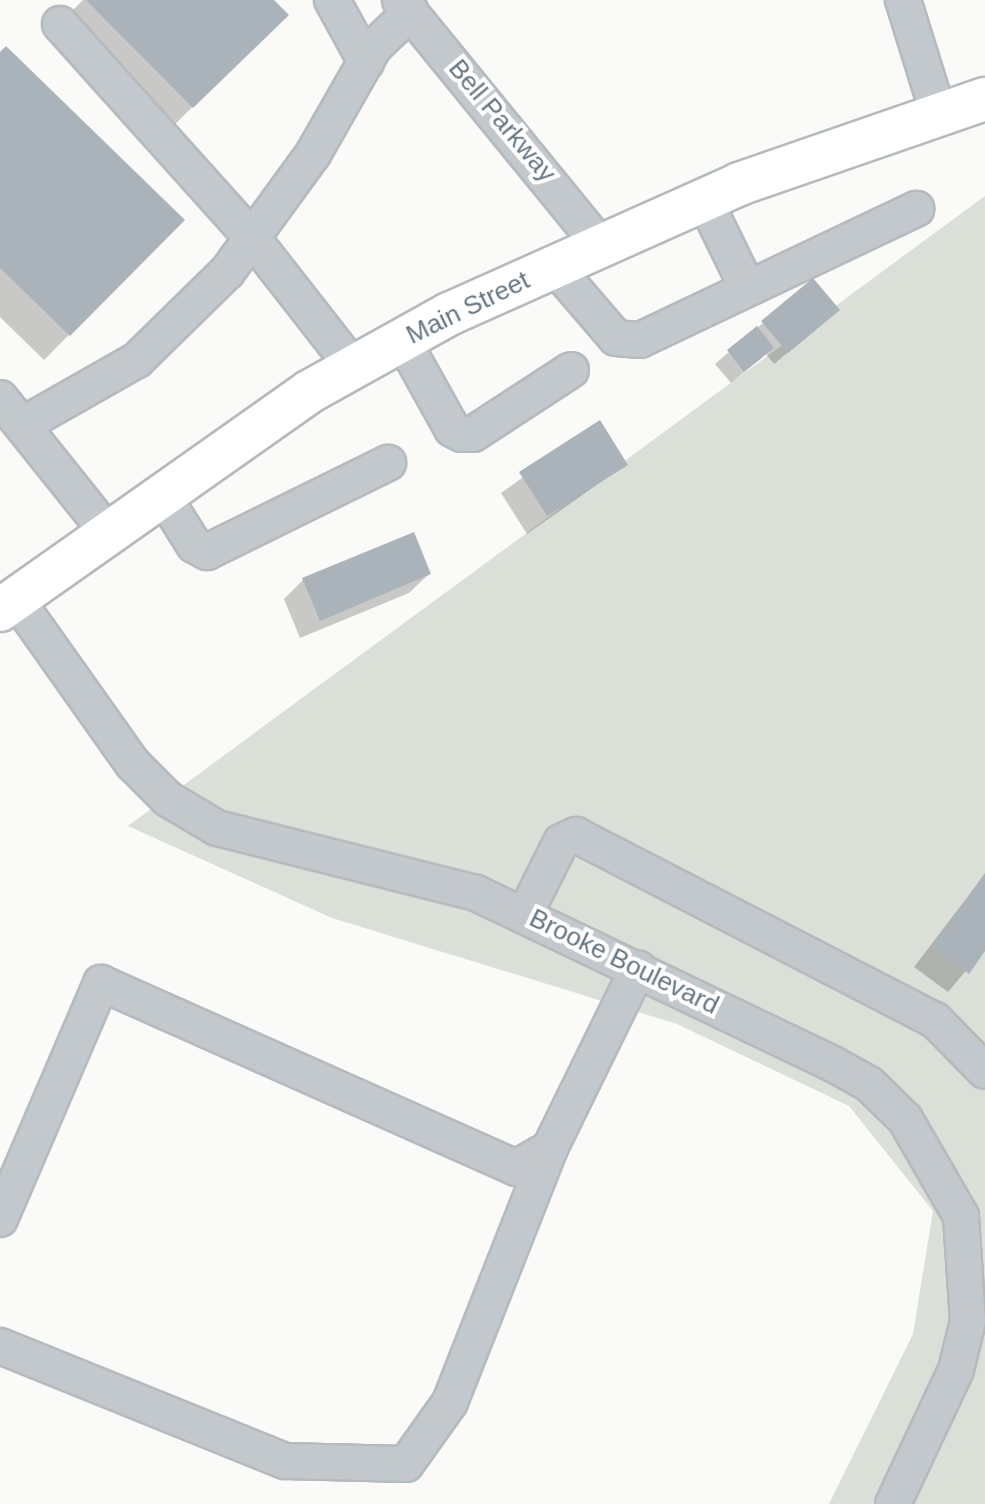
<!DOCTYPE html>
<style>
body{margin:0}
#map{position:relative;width:985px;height:1504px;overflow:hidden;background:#fafaf8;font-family:Arial,sans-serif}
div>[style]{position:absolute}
.green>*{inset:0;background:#dadfd7}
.shadow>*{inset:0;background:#0003}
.building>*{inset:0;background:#aab3b9}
.roads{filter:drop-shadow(2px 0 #b5babe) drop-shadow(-2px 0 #b5babe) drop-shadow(0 2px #b5babe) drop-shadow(0 -2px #b5babe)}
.minor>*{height:34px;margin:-17px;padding:0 17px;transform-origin:17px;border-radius:17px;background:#c3c8cc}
.major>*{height:42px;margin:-21px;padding:0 21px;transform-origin:21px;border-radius:21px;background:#fff}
span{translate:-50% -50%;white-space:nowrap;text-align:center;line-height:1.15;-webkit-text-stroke:8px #fff;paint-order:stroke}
.street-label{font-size:26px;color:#657683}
</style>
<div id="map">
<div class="green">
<i style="clip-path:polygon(985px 196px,985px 1504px,829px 1504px,913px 1334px,933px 1211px,849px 1106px,677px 1024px,332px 918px,128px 826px)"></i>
</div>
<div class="shadow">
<i style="clip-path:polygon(83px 0,271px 0,286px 15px,167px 132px,60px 23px)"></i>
<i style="clip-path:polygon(0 55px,182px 220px,44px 360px,0 317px)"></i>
<i style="clip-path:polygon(824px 322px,774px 364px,766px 354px,731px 383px,715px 364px,763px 323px)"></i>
<i style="clip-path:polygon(599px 423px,625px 465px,527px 534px,501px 493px)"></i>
<i style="clip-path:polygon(429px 574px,409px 593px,300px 638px,284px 599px,303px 580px)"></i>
<i style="clip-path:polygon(985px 874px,985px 948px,948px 992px,914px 967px)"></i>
</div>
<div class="building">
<i style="clip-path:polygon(86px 0,274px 0,289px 15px,193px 108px)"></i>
<i style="clip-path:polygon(6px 46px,185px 220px,70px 336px,0 268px,0 52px)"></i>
<i style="clip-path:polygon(813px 278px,840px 310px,788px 353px,761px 321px)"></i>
<i style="clip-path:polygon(757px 326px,774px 348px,744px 372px,727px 350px)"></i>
<i style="clip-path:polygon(600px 420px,628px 465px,547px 516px,519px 472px)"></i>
<i style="clip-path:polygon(414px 532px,431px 574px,320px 621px,302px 578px)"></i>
<i style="clip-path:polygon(985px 873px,985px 951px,969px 974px,932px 947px)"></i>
</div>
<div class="roads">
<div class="minor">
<i style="left:332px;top:0;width:71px;rotate:61.3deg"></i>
<i style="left:400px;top:0;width:316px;rotate:50.8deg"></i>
<i style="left:903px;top:0;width:114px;rotate:72.7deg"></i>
<i style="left:60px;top:24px;width:289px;rotate:48.1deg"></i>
<i style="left:253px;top:239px;width:162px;rotate:52deg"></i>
<i style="left:704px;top:199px;width:98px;rotate:64deg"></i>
<i style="left:554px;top:266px;width:95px;rotate:49.3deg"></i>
<i style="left:616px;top:338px;width:24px;rotate:5deg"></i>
<i style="left:640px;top:340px;width:306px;rotate:-25.4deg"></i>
<i style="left:402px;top:339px;width:103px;rotate:60.9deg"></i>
<i style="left:452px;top:429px;width:11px;rotate:27deg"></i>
<i style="left:462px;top:434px;width:11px"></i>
<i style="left:473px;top:434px;width:117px;rotate:-33.1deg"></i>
<i style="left:0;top:398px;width:173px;rotate:51.3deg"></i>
<i style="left:26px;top:423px;width:128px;rotate:-29.6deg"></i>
<i style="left:137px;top:360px;width:126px;rotate:-44.4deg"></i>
<i style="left:227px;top:272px;width:146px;rotate:-53.9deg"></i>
<i style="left:313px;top:154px;width:123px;rotate:-60.3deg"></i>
<i style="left:374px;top:47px;width:51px;rotate:-43.4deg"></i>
<i style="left:162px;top:494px;width:60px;rotate:57.9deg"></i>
<i style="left:194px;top:545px;width:15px;rotate:28deg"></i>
<i style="left:207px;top:552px;width:202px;rotate:-26.2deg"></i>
<i style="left:16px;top:599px;width:202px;rotate:54.7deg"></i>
<i style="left:133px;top:764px;width:49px;rotate:45deg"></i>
<i style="left:168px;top:799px;width:57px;rotate:30.6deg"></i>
<i style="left:217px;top:828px;width:267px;rotate:14.1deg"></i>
<i style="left:476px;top:893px;width:396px;rotate:25.6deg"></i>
<i style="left:833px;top:1064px;width:41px;rotate:29.1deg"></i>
<i style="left:869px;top:1084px;width:50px;rotate:44.2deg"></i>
<i style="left:905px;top:1119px;width:112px;rotate:60deg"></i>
<i style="left:961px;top:1216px;width:105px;rotate:86.2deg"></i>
<i style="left:968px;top:1321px;width:50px;rotate:103.8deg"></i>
<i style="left:956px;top:1370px;width:148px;rotate:115.2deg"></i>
<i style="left:525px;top:914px;width:80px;rotate:-63.4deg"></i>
<i style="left:561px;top:842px;width:17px;rotate:-25deg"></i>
<i style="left:576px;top:835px;width:404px;rotate:27.3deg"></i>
<i style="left:935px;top:1020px;width:71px;rotate:45.6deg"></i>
<i style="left:0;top:1219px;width:257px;rotate:-66.8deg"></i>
<i style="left:101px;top:983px;width:454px;rotate:24deg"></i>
<i style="left:516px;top:1168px;width:39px;rotate:-30deg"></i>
<i style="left:0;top:1346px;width:307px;rotate:22deg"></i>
<i style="left:285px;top:1461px;width:121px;rotate:1.4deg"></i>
<i style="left:406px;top:1464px;width:76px;rotate:-54.6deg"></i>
<i style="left:450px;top:1402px;width:273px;rotate:-68.5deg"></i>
<i style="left:550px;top:1148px;width:200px;rotate:-63.9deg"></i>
</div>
<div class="major">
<i style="left:0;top:610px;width:378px;rotate:-35.2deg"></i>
<i style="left:309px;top:392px;width:160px;rotate:-29.1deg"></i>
<i style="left:449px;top:314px;width:318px;rotate:-24.1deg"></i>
<i style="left:739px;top:184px;width:260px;rotate:-19.1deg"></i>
</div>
</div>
<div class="street-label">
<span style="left:502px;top:121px;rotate:50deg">Bell Parkway</span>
<span style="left:468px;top:308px;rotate:-26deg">Main Street</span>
<span style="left:624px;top:962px;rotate:26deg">Brooke Boulevard</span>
</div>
</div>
